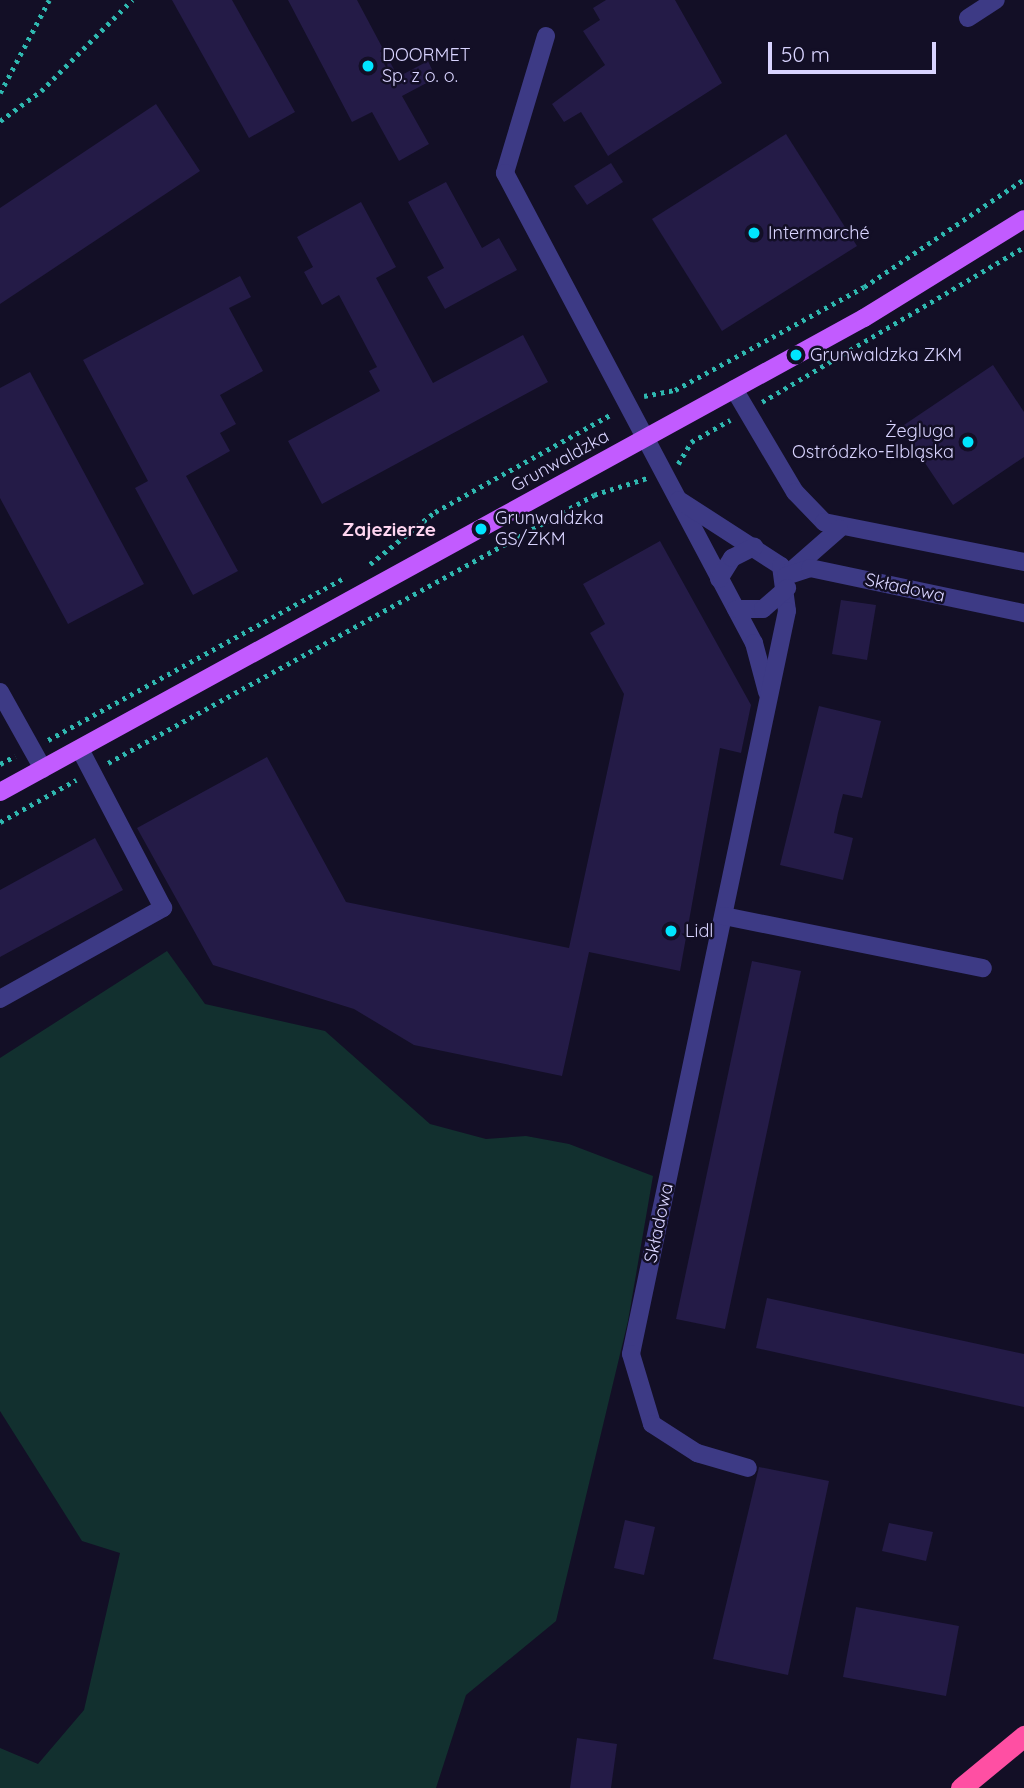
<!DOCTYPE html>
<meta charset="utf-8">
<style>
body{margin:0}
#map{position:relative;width:1024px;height:1788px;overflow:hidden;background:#130f26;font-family:Quicksand,sans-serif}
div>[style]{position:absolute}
.green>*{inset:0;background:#12302f}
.building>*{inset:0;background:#241b47}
.path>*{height:4.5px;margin-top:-2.25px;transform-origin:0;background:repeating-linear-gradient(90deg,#2fb8b0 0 3.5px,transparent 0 8.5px)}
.minor>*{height:18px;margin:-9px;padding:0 9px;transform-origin:9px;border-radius:9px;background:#3d3a85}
.major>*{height:18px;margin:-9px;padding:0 9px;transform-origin:9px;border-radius:9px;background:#c25bff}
.highway>*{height:21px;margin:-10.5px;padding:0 10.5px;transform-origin:10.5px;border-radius:10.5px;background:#ff4fa3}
.dots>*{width:19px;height:19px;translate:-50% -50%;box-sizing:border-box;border:4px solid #130f26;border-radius:50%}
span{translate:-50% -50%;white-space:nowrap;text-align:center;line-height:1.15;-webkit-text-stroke:5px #130f26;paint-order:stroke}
.poi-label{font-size:18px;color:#d9d4ff}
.left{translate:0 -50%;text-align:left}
.right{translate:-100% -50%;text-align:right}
.street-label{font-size:18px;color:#d9d4ff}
.neighbourhood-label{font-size:19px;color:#ffd6f0;font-weight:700}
.scale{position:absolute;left:768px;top:42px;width:168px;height:32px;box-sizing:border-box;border:4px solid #d9d4ff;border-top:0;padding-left:9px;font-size:21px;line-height:24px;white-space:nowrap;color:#d9d4ff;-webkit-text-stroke:5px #130f26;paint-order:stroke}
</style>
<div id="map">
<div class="green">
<i style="clip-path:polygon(167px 951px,205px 1004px,325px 1031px,430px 1124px,486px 1139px,526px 1136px,569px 1144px,653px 1176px,628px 1321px,556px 1621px,466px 1695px,436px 1788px,0 1788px,0 1748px,38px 1764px,84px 1710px,120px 1553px,82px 1541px,0 1411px,0 1058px)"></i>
</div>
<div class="building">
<i style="clip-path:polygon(172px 0,232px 0,295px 112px,249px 138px)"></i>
<i style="clip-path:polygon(288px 0,357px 0,398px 77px,428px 61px,436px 78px,402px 96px,429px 144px,399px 161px,372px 112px,352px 122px)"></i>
<i style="clip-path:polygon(606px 0,675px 0,722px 83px,608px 156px,581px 112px,564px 122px,552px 104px,605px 65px,583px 31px,600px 20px,593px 8px)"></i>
<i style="clip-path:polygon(156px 104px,200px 171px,0 304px,0 208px)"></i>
<i style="clip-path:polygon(786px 134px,857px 246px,722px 331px,652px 219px)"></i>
<i style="clip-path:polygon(611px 163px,623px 182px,587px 205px,574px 186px)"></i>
<i style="clip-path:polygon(446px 182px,482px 248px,499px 238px,517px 270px,445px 309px,427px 277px,444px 268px,408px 202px)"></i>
<i style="clip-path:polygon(361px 202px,396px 267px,376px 278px,433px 383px,523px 335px,548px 382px,322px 504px,288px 441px,380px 391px,369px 371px,377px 367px,339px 295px,322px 305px,304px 272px,313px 267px,297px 237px)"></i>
<i style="clip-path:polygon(240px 276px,251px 297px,229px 308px,263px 371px,220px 395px,236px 424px,220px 433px,230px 451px,186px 476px,238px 571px,193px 595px,135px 488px,148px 481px,83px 360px)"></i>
<i style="clip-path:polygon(993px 365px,1024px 412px,1024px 457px,953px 505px,901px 427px)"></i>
<i style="clip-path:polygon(30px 372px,144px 584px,68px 624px,0 498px,0 388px)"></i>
<i style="clip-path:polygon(660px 541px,751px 705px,741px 753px,720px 748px,680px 971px,589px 952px,562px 1076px,414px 1045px,354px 1009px,213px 965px,137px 828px,267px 757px,346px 902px,569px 948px,624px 694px,590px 633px,605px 624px,583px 584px)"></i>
<i style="clip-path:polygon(841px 600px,876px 605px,867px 660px,832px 654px)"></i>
<i style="clip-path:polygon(819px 706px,881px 721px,862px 798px,843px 794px,838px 813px,834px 833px,853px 838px,843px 880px,780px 865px)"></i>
<i style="clip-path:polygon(95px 838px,123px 890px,0 957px,0 890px)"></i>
<i style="clip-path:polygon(752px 961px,801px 971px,725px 1329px,676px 1319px)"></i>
<i style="clip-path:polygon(767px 1298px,1024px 1354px,1024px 1407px,756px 1348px)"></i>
<i style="clip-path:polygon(759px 1467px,829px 1481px,788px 1675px,713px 1659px)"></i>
<i style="clip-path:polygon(625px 1520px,655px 1527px,644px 1575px,614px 1568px)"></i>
<i style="clip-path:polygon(889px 1523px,933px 1532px,926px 1561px,882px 1551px)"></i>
<i style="clip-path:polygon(856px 1607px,959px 1626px,946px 1696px,843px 1677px)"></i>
<i style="clip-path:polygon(577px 1738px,617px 1744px,611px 1788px,570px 1788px)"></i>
</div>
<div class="path">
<i style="left:0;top:93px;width:105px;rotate:-62.2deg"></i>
<i style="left:0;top:121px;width:51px;rotate:-36.2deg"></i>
<i style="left:41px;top:91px;width:129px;rotate:-45deg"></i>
<i style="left:644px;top:396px;width:32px;rotate:-11deg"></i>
<i style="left:675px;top:390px;width:215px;rotate:-28.6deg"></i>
<i style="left:864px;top:287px;width:193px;rotate:-34deg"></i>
<i style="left:762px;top:402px;width:304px;rotate:-30.6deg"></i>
<i style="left:678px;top:464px;width:26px;rotate:-59deg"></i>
<i style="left:691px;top:442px;width:45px;rotate:-29.4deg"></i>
<i style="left:370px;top:564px;width:83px;rotate:-38.7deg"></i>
<i style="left:435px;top:512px;width:202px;rotate:-29deg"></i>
<i style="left:48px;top:740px;width:337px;rotate:-28.7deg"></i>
<i style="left:108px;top:763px;width:555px;rotate:-28.87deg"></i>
<i style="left:594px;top:495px;width:56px;rotate:-17.8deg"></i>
<i style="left:0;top:764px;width:17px;rotate:-28deg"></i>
<i style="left:0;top:822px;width:87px;rotate:-28.9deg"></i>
</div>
<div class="minor">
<i style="left:968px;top:18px;width:33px;rotate:-33deg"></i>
<i style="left:546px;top:36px;width:143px;rotate:106.7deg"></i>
<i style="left:505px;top:173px;width:532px;rotate:62.09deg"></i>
<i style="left:754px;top:643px;width:51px;rotate:75.1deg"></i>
<i style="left:734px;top:389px;width:120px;rotate:59.4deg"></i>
<i style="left:795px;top:492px;width:42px;rotate:46deg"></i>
<i style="left:824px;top:522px;width:204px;rotate:11.3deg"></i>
<i style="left:679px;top:500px;width:121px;rotate:32.9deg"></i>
<i style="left:781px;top:566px;width:45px;rotate:82.4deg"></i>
<i style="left:787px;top:611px;width:759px;rotate:101.86deg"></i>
<i style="left:631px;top:1354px;width:73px;rotate:73.3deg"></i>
<i style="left:652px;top:1424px;width:54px;rotate:32.8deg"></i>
<i style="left:697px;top:1453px;width:53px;rotate:16.4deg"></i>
<i style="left:791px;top:571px;width:64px;rotate:-41.2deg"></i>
<i style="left:786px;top:576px;width:25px;rotate:-18deg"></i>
<i style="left:810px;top:568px;width:219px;rotate:11.9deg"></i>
<i style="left:719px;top:579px;width:25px;rotate:-58deg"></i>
<i style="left:732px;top:558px;width:25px;rotate:-27deg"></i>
<i style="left:736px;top:609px;width:27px"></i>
<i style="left:763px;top:609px;width:32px;rotate:-41deg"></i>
<i style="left:0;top:692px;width:88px;rotate:60.8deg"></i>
<i style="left:724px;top:916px;width:264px;rotate:11.4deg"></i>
<i style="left:0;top:999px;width:187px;rotate:-29.2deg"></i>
<i style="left:163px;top:908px;width:179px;rotate:-117.6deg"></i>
</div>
<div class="major">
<i style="left:0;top:792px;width:985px;rotate:-28.75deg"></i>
<i style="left:864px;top:318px;width:188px;rotate:-31.7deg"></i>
</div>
<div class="highway">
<i style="left:961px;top:1788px;width:82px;rotate:-39.5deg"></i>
</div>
<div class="dots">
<i style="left:368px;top:66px;background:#00e5ff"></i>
<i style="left:754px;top:233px;background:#00e5ff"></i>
<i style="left:796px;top:355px;background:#00e5ff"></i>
<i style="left:968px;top:442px;background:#00e5ff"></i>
<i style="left:481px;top:529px;background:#00e5ff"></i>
<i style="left:671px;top:931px;background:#00e5ff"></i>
</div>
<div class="poi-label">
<span class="left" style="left:382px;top:66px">DOORMET<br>Sp. z o. o.</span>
<span class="left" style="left:768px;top:233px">Intermarché</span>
<span class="left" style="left:810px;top:355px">Grunwaldzka ZKM</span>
<span class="right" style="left:954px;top:442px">Żegluga<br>Ostródzko-Elbląska</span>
<span class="left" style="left:495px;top:529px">Grunwaldzka<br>GS/ZKM</span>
<span class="left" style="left:685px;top:931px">Lidl</span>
</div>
<div class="street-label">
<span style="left:560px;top:461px;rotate:-29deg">Grunwaldzka</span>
<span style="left:905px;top:588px;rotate:12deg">Składowa</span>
<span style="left:659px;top:1223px;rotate:-78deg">Składowa</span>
</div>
<div class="neighbourhood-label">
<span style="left:389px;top:530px">Zajezierze</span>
</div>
<div class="scale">50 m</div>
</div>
